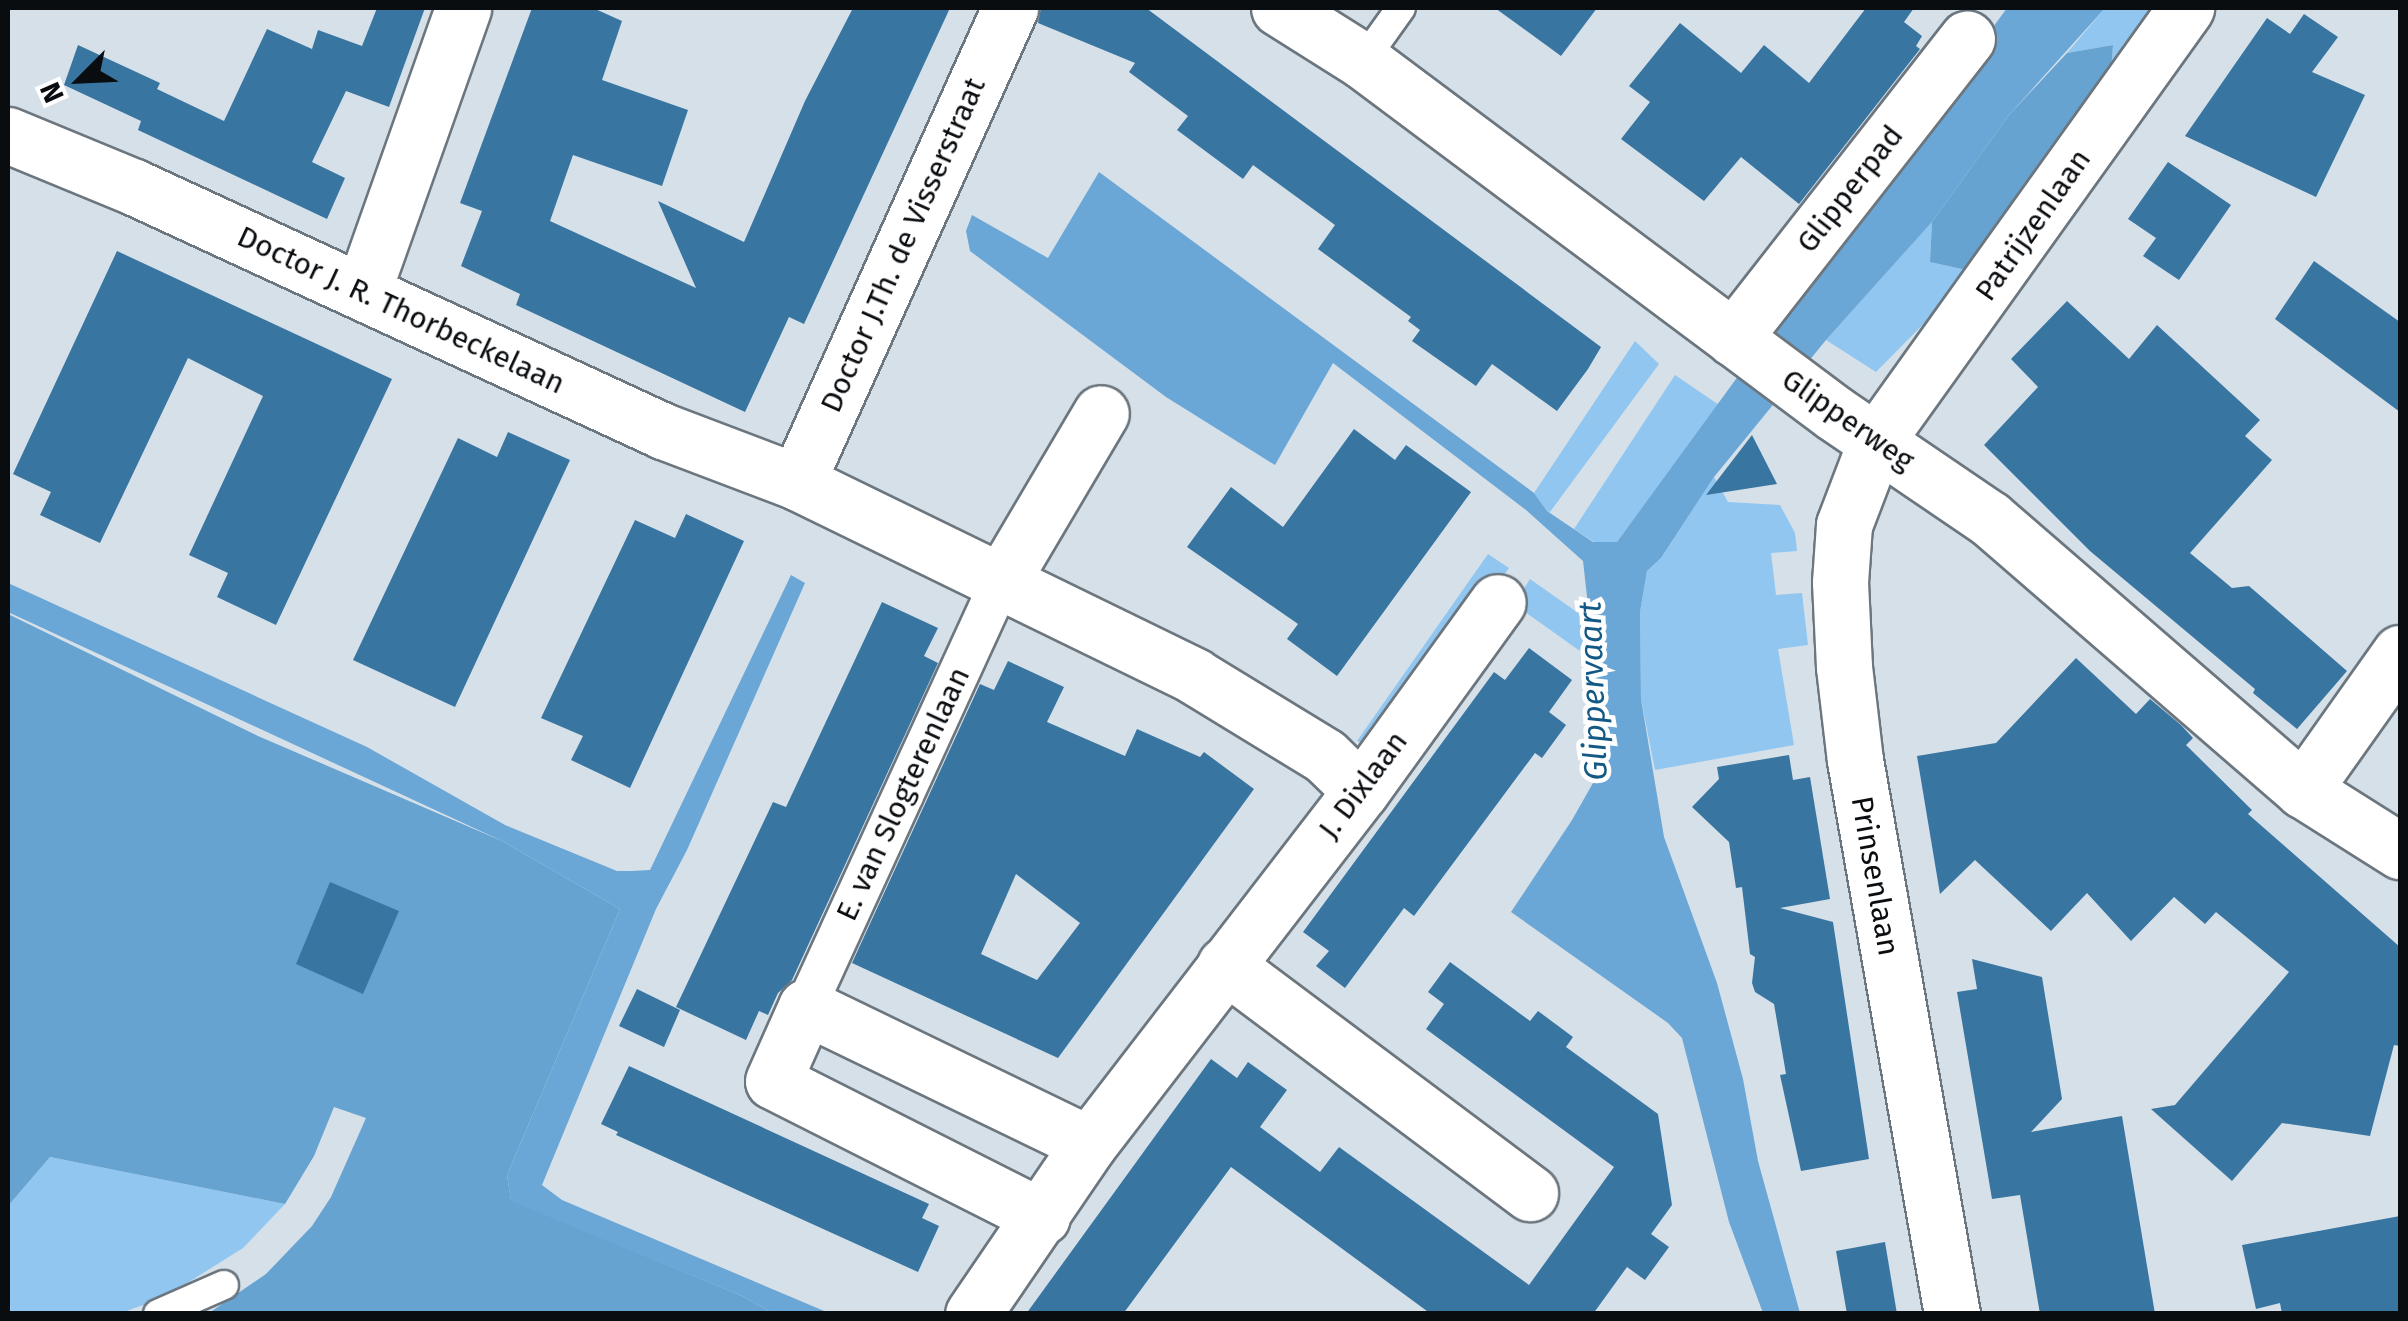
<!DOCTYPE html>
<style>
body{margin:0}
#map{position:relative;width:2408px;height:1321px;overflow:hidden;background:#d5e0e9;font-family:"Fira Sans",sans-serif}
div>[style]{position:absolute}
.green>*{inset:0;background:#91c6f0}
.forest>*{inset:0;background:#66a3d1}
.water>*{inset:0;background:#6ba7d6}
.building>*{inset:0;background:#3975a1}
.roads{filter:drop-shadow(2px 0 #6c767e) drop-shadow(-2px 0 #6c767e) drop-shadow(0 2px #6c767e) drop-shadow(0 -2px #6c767e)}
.service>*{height:28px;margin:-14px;padding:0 14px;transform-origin:14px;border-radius:14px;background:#fff}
.pedestrian>*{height:40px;margin:-20px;padding:0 20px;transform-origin:20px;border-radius:20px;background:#fff}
.minor>*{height:55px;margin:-27.5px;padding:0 27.5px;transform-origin:27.5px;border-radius:27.5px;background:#fff}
.tertiary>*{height:55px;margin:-27.5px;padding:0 27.5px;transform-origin:27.5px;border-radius:27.5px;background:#fff}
span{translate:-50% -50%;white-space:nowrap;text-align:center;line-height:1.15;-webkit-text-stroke:9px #fff;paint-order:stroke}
.street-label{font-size:30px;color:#0a0d10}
.water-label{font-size:32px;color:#135986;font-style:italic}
.frame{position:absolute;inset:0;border:10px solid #0a0d10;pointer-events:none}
.north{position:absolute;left:30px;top:30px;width:100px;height:100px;-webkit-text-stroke:8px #fff;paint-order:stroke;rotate:246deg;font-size:28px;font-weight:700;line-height:40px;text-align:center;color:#0a0d10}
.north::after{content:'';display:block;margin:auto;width:35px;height:45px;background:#0a0d10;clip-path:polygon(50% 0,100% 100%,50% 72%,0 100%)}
</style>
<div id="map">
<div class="green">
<i style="clip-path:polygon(2105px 8px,2163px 8px,2110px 85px,2113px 45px,2067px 53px)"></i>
<i style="clip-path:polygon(1932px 222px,1930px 262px,1975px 272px,1876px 372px,1826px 340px)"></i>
<i style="clip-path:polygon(1635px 341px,1659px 364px,1550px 512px,1547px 511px,1534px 493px)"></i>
<i style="clip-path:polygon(1675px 375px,1719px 405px,1617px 542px,1594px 542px,1574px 529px)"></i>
<i style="clip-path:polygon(1714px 477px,1728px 502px,1780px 505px,1795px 533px,1797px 551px,1771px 553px,1776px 595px,1802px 593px,1808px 645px,1778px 649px,1794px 745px,1655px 770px,1641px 699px,1640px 612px,1647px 571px,1661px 558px)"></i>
<i style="clip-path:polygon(1488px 554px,1509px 568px,1493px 591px,1377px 749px,1357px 741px)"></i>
<i style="clip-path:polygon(1530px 579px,1591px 622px,1594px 661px,1514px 604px)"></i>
<i style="clip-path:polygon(50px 1157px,285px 1204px,243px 1248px,165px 1297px,121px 1313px,12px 1314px,8px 1310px,8px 1206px)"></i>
</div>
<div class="forest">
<i style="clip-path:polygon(2113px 45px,2110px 85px,1975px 272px,1930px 262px,1932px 222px,2009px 115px,2067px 53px)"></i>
<i style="clip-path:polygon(8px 614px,258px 736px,502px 841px,620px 909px,507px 1175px,511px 1200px,742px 1296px,772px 1313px,216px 1313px,212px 1311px,266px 1274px,312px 1226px,331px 1197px,366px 1118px,334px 1107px,314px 1156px,285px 1204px,50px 1157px,8px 1206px)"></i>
</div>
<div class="water">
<i style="clip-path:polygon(2007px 8px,2105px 8px,2009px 115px,1932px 222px,1826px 340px,1714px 477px,1661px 558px,1647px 571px,1640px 612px,1641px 699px,1664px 837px,1717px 983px,1743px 1079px,1758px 1161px,1800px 1313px,1763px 1313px,1729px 1222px,1682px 1038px,1668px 1023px,1511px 912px,1572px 820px,1597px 776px,1604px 749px,1583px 561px,1526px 510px,1333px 363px,1275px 465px,1166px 397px,970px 251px,966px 231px,972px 215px,1048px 258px,1099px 172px,1534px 493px,1547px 511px,1593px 542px,1617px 542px)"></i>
<i style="clip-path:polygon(791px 575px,805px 583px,687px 850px,656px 909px,542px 1185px,562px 1200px,829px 1313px,772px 1313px,742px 1296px,511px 1201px,507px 1175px,620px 909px,502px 841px,8px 612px,8px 583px,367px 747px,505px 825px,617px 871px,631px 871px,650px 870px)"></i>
</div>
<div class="building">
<i style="clip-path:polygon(377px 8px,425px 8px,389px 107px,346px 91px,312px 162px,345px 178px,327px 219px,138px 130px,141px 121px,64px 85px,78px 45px,160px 83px,157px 89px,224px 121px,267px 29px,312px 49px,318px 30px,362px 46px)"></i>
<i style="clip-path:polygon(532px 8px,593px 8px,622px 21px,602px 80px,688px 110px,662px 186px,573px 155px,550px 221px,696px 288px,658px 201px,744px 242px,805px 101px,853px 8px,950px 8px,804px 324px,789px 317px,745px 412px,516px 305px,520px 294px,461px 266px,482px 211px,460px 203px)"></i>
<i style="clip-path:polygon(1041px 8px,1146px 8px,1601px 347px,1588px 369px,1557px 411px,1492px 364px,1476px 386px,1412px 341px,1420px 330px,1408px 321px,1411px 317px,1318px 249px,1335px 225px,1253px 165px,1243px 179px,1177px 130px,1188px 116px,1129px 72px,1135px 63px,1038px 23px)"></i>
<i style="clip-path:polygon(1495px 8px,1597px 8px,1561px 56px)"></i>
<i style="clip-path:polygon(1866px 8px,1914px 8px,1904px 22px,1922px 36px,1916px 46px,1920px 49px,1799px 204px,1741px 157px,1704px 201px,1621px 139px,1650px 102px,1629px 86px,1680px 23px,1741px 73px,1764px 45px,1809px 83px)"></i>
<i style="clip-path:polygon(2304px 14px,2338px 37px,2312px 72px,2365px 95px,2316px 197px,2185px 136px,2267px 18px,2290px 34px)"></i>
<i style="clip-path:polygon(2168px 162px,2231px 205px,2179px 280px,2143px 256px,2156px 238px,2128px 219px)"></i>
<i style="clip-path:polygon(117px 251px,392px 379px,276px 625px,217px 597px,228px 573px,189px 555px,263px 396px,188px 358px,100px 543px,40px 515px,51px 492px,13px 474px)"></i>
<i style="clip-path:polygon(2314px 261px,2400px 322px,2400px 412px,2275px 319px)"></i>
<i style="clip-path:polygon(2067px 301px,2129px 359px,2157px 325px,2260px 420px,2245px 436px,2272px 460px,2190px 553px,2232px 588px,2249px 586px,2347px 671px,2297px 729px,2253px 693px,2255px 689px,2090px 551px,1984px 445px,2038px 387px,2011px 359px)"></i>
<i style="clip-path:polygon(1354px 429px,1395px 460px,1406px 445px,1471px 492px,1337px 676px,1287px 639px,1298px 624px,1187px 547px,1231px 487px,1283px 527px)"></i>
<i style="clip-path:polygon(508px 432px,570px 460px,455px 707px,353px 660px,458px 438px,497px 457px)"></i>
<i style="clip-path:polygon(1752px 435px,1777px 484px,1706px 495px)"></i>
<i style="clip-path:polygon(686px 514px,744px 541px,630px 788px,571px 760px,583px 736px,541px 718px,635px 520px,675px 538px)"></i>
<i style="clip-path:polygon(882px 602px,938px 628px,924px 656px,938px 663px,792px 980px,778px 993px,768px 1015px,759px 1011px,746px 1040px,676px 1007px,773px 802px,786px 807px)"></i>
<i style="clip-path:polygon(1529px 648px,1572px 680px,1549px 712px,1566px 725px,1542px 758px,1535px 753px,1414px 916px,1404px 908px,1345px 988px,1316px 966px,1329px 951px,1303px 932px,1494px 672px,1505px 680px)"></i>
<i style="clip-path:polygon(2076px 658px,2136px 714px,2150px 699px,2181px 725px,2193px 738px,2186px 745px,2252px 810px,2248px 814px,2400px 947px,2400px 1046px,2394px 1045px,2370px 1136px,2282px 1123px,2232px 1181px,2151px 1109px,2175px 1105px,2289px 972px,2216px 912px,2205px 924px,2174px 897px,2131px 941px,2087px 893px,2051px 931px,1975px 860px,1940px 894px,1917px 756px,1996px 743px)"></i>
<i style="clip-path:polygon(evenodd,1008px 661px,1064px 687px,1047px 722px,1125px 756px,1137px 729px,1200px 757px,1204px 752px,1254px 789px,1058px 1058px,852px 963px,980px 684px,994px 690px,1008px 661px,1016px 874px,1080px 923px,1037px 980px,981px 954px,1016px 874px)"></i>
<i style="clip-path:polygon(1789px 755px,1793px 780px,1810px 777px,1830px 899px,1780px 908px,1833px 922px,1869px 1159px,1801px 1171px,1780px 1075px,1786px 1074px,1774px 1004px,1755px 992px,1752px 983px,1755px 957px,1750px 954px,1742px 887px,1736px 888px,1729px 842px,1692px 807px,1719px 779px,1717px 767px)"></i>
<i style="clip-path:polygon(330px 882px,399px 911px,363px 994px,296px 964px)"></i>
<i style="clip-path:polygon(1972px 959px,2042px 977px,2062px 1099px,2031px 1132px,2122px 1116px,2155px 1314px,2040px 1314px,2020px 1195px,1992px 1199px,1957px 992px,1977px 989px)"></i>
<i style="clip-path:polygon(1450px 962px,1530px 1021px,1538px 1011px,1573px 1037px,1566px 1047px,1658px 1114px,1672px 1205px,1651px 1234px,1669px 1247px,1645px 1280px,1627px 1267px,1593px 1314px,1431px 1314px,1231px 1167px,1123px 1314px,1026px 1314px,1211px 1059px,1237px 1078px,1248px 1062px,1287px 1090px,1260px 1127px,1320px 1172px,1339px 1147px,1529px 1285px,1614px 1167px,1426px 1029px,1444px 1004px,1428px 992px)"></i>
<i style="clip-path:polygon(637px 989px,680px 1010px,664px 1047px,619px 1026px)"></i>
<i style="clip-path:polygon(629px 1066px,929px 1204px,922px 1218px,939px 1226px,918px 1272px,616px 1135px,618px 1132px,601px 1124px)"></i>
<i style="clip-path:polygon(2400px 1216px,2400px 1314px,2282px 1314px,2280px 1303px,2256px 1309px,2242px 1245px)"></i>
<i style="clip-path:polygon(1885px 1242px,1897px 1314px,1847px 1314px,1836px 1251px)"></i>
</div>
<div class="roads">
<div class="service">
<i style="left:1363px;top:61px;width:65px;rotate:-54.4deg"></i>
<i style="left:158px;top:1314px;width:72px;rotate:-23.7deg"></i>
</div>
<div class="pedestrian">
<i style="left:806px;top:1007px;width:468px;rotate:-65.4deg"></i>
</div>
<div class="minor">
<i style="left:8px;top:135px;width:136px;rotate:22.4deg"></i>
<i style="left:134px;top:187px;width:583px;rotate:24.76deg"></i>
<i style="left:663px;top:431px;width:143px;rotate:20.8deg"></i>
<i style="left:797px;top:482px;width:442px;rotate:26deg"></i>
<i style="left:1194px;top:676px;width:153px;rotate:31.4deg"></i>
<i style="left:1325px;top:756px;width:50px;rotate:44.2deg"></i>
<i style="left:363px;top:291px;width:300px;rotate:-70.5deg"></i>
<i style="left:1733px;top:338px;width:380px;rotate:-52deg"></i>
<i style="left:1876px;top:441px;width:533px;rotate:-54.4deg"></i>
<i style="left:797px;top:482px;width:520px;rotate:-65.8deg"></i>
<i style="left:1001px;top:582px;width:196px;rotate:-59.4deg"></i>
<i style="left:2303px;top:790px;width:168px;rotate:-54.7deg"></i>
<i style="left:1225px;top:965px;width:381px;rotate:36.8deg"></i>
<i style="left:1042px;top:1217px;width:301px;rotate:-153.2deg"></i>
<i style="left:773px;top:1081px;width:81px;rotate:-66deg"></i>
<i style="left:806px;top:1007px;width:314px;rotate:25.8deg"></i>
<i style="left:973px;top:1314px;width:206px;rotate:-55.7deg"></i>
<i style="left:1089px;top:1144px;width:446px;rotate:-52.4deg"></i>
<i style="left:1361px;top:791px;width:233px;rotate:-54.1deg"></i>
</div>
<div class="tertiary">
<i style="left:1279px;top:8px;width:99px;rotate:32.2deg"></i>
<i style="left:1363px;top:61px;width:588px;rotate:36.77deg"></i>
<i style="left:1834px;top:413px;width:189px;rotate:34.2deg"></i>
<i style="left:1990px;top:519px;width:414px;rotate:40.9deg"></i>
<i style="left:2303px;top:790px;width:115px;rotate:32.2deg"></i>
<i style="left:1876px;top:441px;width:90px;rotate:110.9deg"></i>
<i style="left:1844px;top:525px;width:57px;rotate:94deg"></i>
<i style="left:1840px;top:582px;width:85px;rotate:87.3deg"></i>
<i style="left:1844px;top:667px;width:94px;rotate:83.3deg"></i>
<i style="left:1855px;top:760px;width:562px;rotate:80.07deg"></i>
</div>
</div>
<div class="street-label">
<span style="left:1850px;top:189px;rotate:-52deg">Glipperpad</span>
<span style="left:2033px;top:225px;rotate:-55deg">Patrijzenlaan</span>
<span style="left:903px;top:245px;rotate:-66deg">Doctor J.Th. de Visserstraat</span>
<span style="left:401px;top:310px;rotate:25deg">Doctor J. R. Thorbeckelaan</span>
<span style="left:1848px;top:420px;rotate:35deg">Glipperweg</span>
<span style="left:1363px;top:785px;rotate:-53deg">J. Dixlaan</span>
<span style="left:903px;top:794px;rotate:-65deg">E. van Slogterenlaan</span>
<span style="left:1875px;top:876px;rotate:80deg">Prinsenlaan</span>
</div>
<div class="water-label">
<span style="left:1593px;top:691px;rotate:-92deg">Glippervaart</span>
</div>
<div class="frame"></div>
<div class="north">N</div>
</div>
